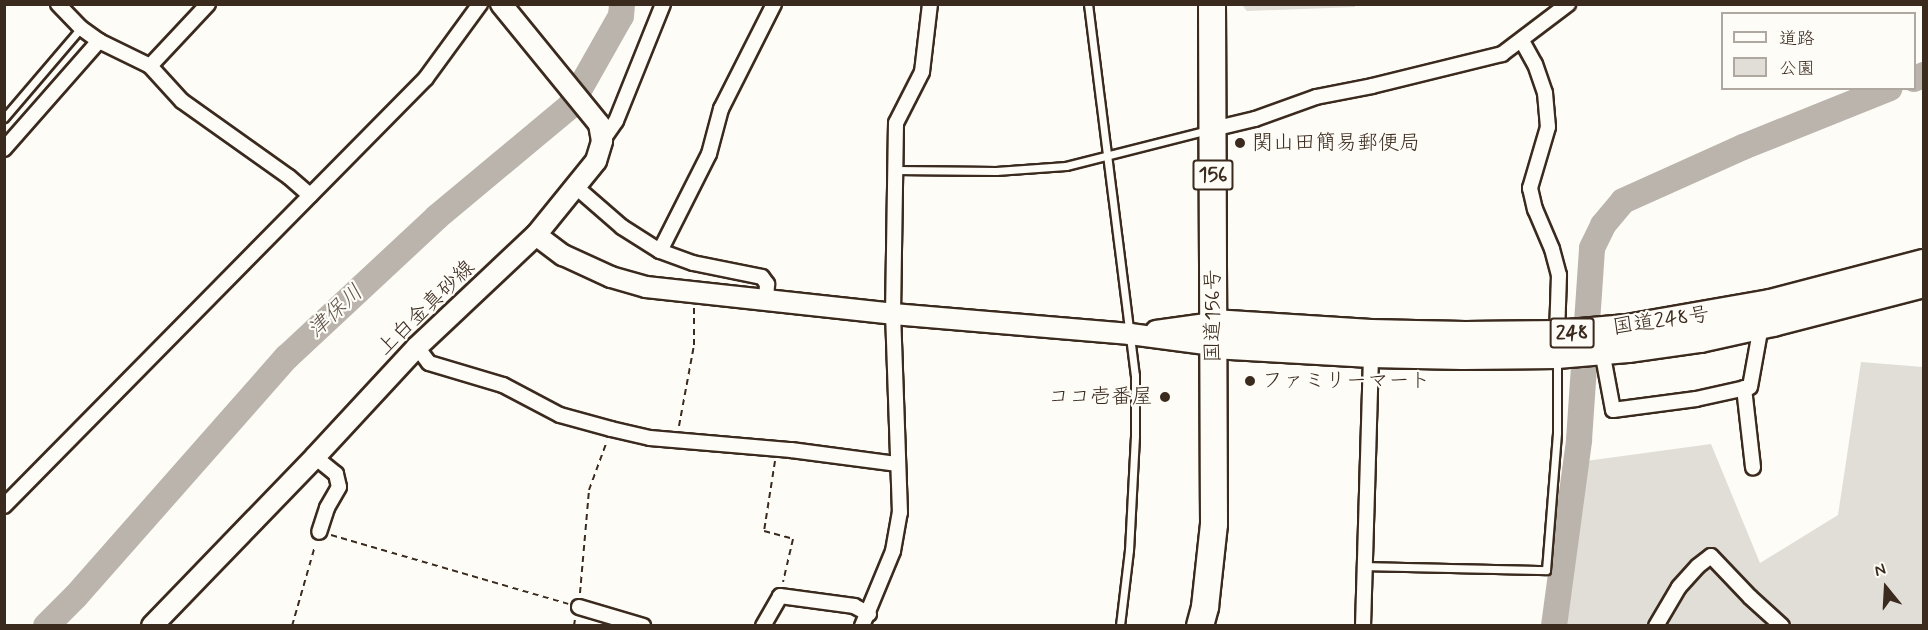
<!DOCTYPE html>
<meta charset="utf-8">
<style>
body{margin:0}
#map{position:relative;width:1928px;height:630px;overflow:hidden;background:#fdfcf7;font-family:Mynerve,"Klee One",sans-serif}
div>[style]{position:absolute}
.green>*{inset:0;background:#e1ded7}
.river>*{height:26px;margin:-13px;padding:0 13px;transform-origin:13px;border-radius:13px;background:#bbb4ad}
.path>*{height:2px;margin-top:-1px;transform-origin:0;background:repeating-linear-gradient(90deg,#3b2a1e 0 6px,transparent 0 10.5px)}
.roads{filter:drop-shadow(2px 0 #3b2a1e) drop-shadow(-2px 0 #3b2a1e) drop-shadow(0 2px #3b2a1e) drop-shadow(0 -2px #3b2a1e)}
.lane>*{height:7px;margin:-3.5px;padding:0 3.5px;transform-origin:3.5px;border-radius:3.5px;background:#fdfcf7}
.street>*{height:14px;margin:-7px;padding:0 7px;transform-origin:7px;border-radius:7px;background:#fdfcf7}
.secondary>*{height:20px;margin:-10px;padding:0 10px;transform-origin:10px;border-radius:10px;background:#fdfcf7}
.highway>*{height:26px;margin:-13px;padding:0 13px;transform-origin:13px;border-radius:13px;background:#fdfcf7}
.dots>*{width:16px;height:16px;translate:-50% -50%;box-sizing:border-box;border:3px solid #fdfcf7;border-radius:50%}
span{translate:-50% -50%;white-space:nowrap;text-align:center;line-height:1.15;-webkit-text-stroke:4.5px #fdfcf7;paint-order:stroke}
.shield-label span{padding:2px 4px;background:#fdfcf7;border:2px solid;border-radius:4px;-webkit-text-stroke-width:0}
.shield-label{font-size:20px;color:#3b2a1e;font-weight:700}
.poi-label{font-size:21px;color:#3b2a1e}
.left{translate:0 -50%;text-align:left}
.right{translate:-100% -50%;text-align:right}
.street-label{font-size:21px;color:#3b2a1e}
.water-label{font-size:22px;color:#615349;font-style:italic}
.frame{position:absolute;inset:0;border:6px solid #3b2a1e;pointer-events:none}
.legend{position:absolute;left:1721px;top:12px;width:195px;height:78px;box-sizing:border-box;background:#fdfcf7;border:2px solid #afa8a0;margin:0;padding:8px 10px;list-style:none;font-size:18px;color:#3b2a1e}
.legend li{display:flex;align-items:center;gap:12px;height:30px}
.legend b{width:30px;border:2px solid #afa8a0}
.north{position:absolute;left:1856px;top:558px;width:60px;height:60px;-webkit-text-stroke:4px #fdfcf7;paint-order:stroke;rotate:342deg;font-size:16px;font-weight:700;line-height:24px;text-align:center;color:#3b2a1e}
.north::after{content:'';display:block;margin:auto;width:21px;height:27px;background:#3b2a1e;clip-path:polygon(50% 0,100% 100%,50% 72%,0 100%)}
</style>
<div id="map">
<div class="green">
<i style="clip-path:polygon(1355px 4px,1355px 7px,1247px 11px,1242px 5px)"></i>
<i style="clip-path:polygon(1861px 362px,1923px 367px,1923px 625px,1564px 626px,1586px 461px,1711px 444px,1760px 563px,1838px 515px)"></i>
</div>
<div class="river">
<i style="left:1914px;top:79px;width:11px;rotate:-22deg"></i>
<i style="left:46px;top:626px;width:42px;rotate:-45deg"></i>
<i style="left:76px;top:596px;width:319px;rotate:-48.6deg"></i>
<i style="left:287px;top:357px;width:205px;rotate:-43deg"></i>
<i style="left:437px;top:217px;width:173px;rotate:-39.8deg"></i>
<i style="left:570px;top:106px;width:103px;rotate:-60.5deg"></i>
<i style="left:621px;top:16px;width:12px;rotate:-85deg"></i>
<i style="left:1554px;top:626px;width:188px;rotate:-82.3deg"></i>
<i style="left:1579px;top:440px;width:192px;rotate:-86.1deg"></i>
<i style="left:1592px;top:248px;width:25px;rotate:-64deg"></i>
<i style="left:1603px;top:225px;width:31px;rotate:-50deg"></i>
<i style="left:1623px;top:201px;width:132px;rotate:-24.2deg"></i>
<i style="left:1743px;top:147px;width:158px;rotate:-21.9deg"></i>
</div>
<div class="path">
<i style="left:679px;top:426px;width:82px;rotate:-79.5deg"></i>
<i style="left:694px;top:345px;width:37px;rotate:-90deg"></i>
<i style="left:775px;top:461px;width:71px;rotate:98.9deg"></i>
<i style="left:764px;top:531px;width:30px;rotate:15deg"></i>
<i style="left:793px;top:539px;width:44px;rotate:103.1deg"></i>
<i style="left:331px;top:535px;width:247px;rotate:16.2deg"></i>
<i style="left:580px;top:593px;width:103px;rotate:-85deg"></i>
<i style="left:589px;top:490px;width:52px;rotate:-69.8deg"></i>
<i style="left:292px;top:626px;width:83px;rotate:-74deg"></i>
<i style="left:574px;top:626px;width:7px;rotate:-82deg"></i>
</div>
<div class="roads">
<div class="lane">
<i style="left:1088px;top:4px;width:374px;rotate:82.8deg"></i>
<i style="left:1135px;top:375px;width:61px;rotate:90deg"></i>
<i style="left:1135px;top:436px;width:114px;rotate:93deg"></i>
<i style="left:1129px;top:550px;width:77px;rotate:96.8deg"></i>
<i style="left:4px;top:118px;width:118px;rotate:-49.5deg"></i>
<i style="left:895px;top:170px;width:101px;rotate:0.6deg"></i>
<i style="left:996px;top:171px;width:70px;rotate:-4.1deg"></i>
<i style="left:1066px;top:166px;width:146px;rotate:-14.2deg"></i>
<i style="left:1365px;top:566px;width:181px;rotate:1.3deg"></i>
<i style="left:1546px;top:570px;width:138px;rotate:-85.4deg"></i>
<i style="left:1557px;top:432px;width:71px;rotate:-90deg"></i>
</div>
<div class="street">
<i style="left:99px;top:41px;width:57px;rotate:26.1deg"></i>
<i style="left:150px;top:66px;width:47px;rotate:47.6deg"></i>
<i style="left:182px;top:101px;width:131px;rotate:35.4deg"></i>
<i style="left:289px;top:177px;width:28px;rotate:41deg"></i>
<i style="left:1522px;top:41px;width:26px;rotate:61deg"></i>
<i style="left:1535px;top:64px;width:31px;rotate:71deg"></i>
<i style="left:1545px;top:93px;width:34px;rotate:85deg"></i>
<i style="left:1548px;top:127px;width:64px;rotate:106.4deg"></i>
<i style="left:1530px;top:188px;width:22px;rotate:77deg"></i>
<i style="left:1535px;top:209px;width:43px;rotate:67deg"></i>
<i style="left:1552px;top:249px;width:27px;rotate:75deg"></i>
<i style="left:1559px;top:275px;width:59px;rotate:91.9deg"></i>
<i style="left:150px;top:66px;width:85px;rotate:-46.9deg"></i>
<i style="left:1213px;top:129px;width:43px;rotate:-13.4deg"></i>
<i style="left:1255px;top:119px;width:65px;rotate:-19.8deg"></i>
<i style="left:1316px;top:97px;width:57px;rotate:-11.1deg"></i>
<i style="left:1372px;top:86px;width:134px;rotate:-13.8deg"></i>
<i style="left:1502px;top:54px;width:83px;rotate:-37.1deg"></i>
<i style="left:602px;top:141px;width:24px;rotate:-55deg"></i>
<i style="left:616px;top:121px;width:126px;rotate:-68.1deg"></i>
<i style="left:4px;top:149px;width:144px;rotate:-48.7deg"></i>
<i style="left:99px;top:41px;width:22px;rotate:-144deg"></i>
<i style="left:81px;top:28px;width:33px;rotate:-134deg"></i>
<i style="left:576px;top:187px;width:61px;rotate:41deg"></i>
<i style="left:622px;top:227px;width:45px;rotate:32.3deg"></i>
<i style="left:660px;top:251px;width:35px;rotate:20deg"></i>
<i style="left:693px;top:263px;width:70px;rotate:11.5deg"></i>
<i style="left:762px;top:277px;width:9px;rotate:54deg"></i>
<i style="left:767px;top:284px;width:17px;rotate:93deg"></i>
<i style="left:660px;top:251px;width:109px;rotate:-63.2deg"></i>
<i style="left:709px;top:154px;width:47px;rotate:-75.1deg"></i>
<i style="left:721px;top:109px;width:118px;rotate:-63.2deg"></i>
<i style="left:417px;top:347px;width:20px;rotate:53deg"></i>
<i style="left:429px;top:363px;width:77px;rotate:16.6deg"></i>
<i style="left:503px;top:385px;width:64px;rotate:27.8deg"></i>
<i style="left:560px;top:415px;width:53px;rotate:15.4deg"></i>
<i style="left:611px;top:429px;width:40px;rotate:13deg"></i>
<i style="left:650px;top:438px;width:142px;rotate:4.9deg"></i>
<i style="left:791px;top:450px;width:108px;rotate:7.5deg"></i>
<i style="left:1602px;top:351px;width:60px;rotate:79.4deg"></i>
<i style="left:1613px;top:410px;width:84px;rotate:-7.5deg"></i>
<i style="left:1696px;top:399px;width:55px;rotate:-12.5deg"></i>
<i style="left:1750px;top:387px;width:62px;rotate:-79.8deg"></i>
<i style="left:1744px;top:388px;width:80px;rotate:83.5deg"></i>
<i style="left:315px;top:457px;width:27px;rotate:39deg"></i>
<i style="left:336px;top:474px;width:13px;rotate:77deg"></i>
<i style="left:339px;top:487px;width:24px;rotate:120deg"></i>
<i style="left:327px;top:508px;width:25px;rotate:108deg"></i>
<i style="left:4px;top:506px;width:601px;rotate:-45.4deg"></i>
<i style="left:426px;top:78px;width:92px;rotate:-53.9deg"></i>
<i style="left:579px;top:607px;width:67px;rotate:16.5deg"></i>
<i style="left:763px;top:626px;width:34px;rotate:-60deg"></i>
<i style="left:780px;top:596px;width:75px;rotate:7.7deg"></i>
<i style="left:854px;top:606px;width:17px;rotate:28deg"></i>
<i style="left:862px;top:626px;width:81px;rotate:-67.5deg"></i>
<i style="left:893px;top:551px;width:39px;rotate:-80deg"></i>
<i style="left:900px;top:513px;width:199px;rotate:-92deg"></i>
<i style="left:893px;top:314px;width:191px;rotate:-89.1deg"></i>
<i style="left:896px;top:123px;width:57px;rotate:-63deg"></i>
<i style="left:922px;top:72px;width:68px;rotate:-83.3deg"></i>
<i style="left:1363px;top:626px;width:272px;rotate:-88.3deg"></i>
<i style="left:1656px;top:626px;width:45px;rotate:-59.5deg"></i>
<i style="left:1679px;top:587px;width:28px;rotate:-48deg"></i>
<i style="left:1698px;top:566px;width:16px;rotate:-38deg"></i>
<i style="left:1711px;top:556px;width:57px;rotate:46.4deg"></i>
<i style="left:1750px;top:597px;width:43px;rotate:42.2deg"></i>
</div>
<div class="secondary">
<i style="left:536px;top:235px;width:34px;rotate:37deg"></i>
<i style="left:563px;top:255px;width:53px;rotate:24.6deg"></i>
<i style="left:611px;top:277px;width:36px;rotate:16deg"></i>
<i style="left:646px;top:287px;width:248px;rotate:6.2deg"></i>
<i style="left:893px;top:314px;width:238px;rotate:4.8deg"></i>
<i style="left:1130px;top:334px;width:84px;rotate:7.5deg"></i>
<i style="left:1156px;top:331px;width:58px;rotate:-8deg"></i>
<i style="left:152px;top:626px;width:235px;rotate:-46deg"></i>
<i style="left:315px;top:457px;width:150px;rotate:-47.2deg"></i>
<i style="left:417px;top:347px;width:163px;rotate:-43.3deg"></i>
<i style="left:536px;top:235px;width:95px;rotate:-51deg"></i>
<i style="left:596px;top:161px;width:21px;rotate:-73deg"></i>
<i style="left:602px;top:141px;width:17px;rotate:-100deg"></i>
<i style="left:599px;top:124px;width:155px;rotate:-129.2deg"></i>
</div>
<div class="highway">
<i style="left:1213px;top:323px;width:158px;rotate:3.6deg"></i>
<i style="left:1371px;top:333px;width:94px;rotate:1.2deg"></i>
<i style="left:1465px;top:335px;width:92px;rotate:-0.6deg"></i>
<i style="left:1557px;top:334px;width:70px;rotate:-4.9deg"></i>
<i style="left:1627px;top:328px;width:145px;rotate:-9.9deg"></i>
<i style="left:1770px;top:303px;width:159px;rotate:-14.6deg"></i>
<i style="left:1213px;top:345px;width:158px;rotate:3.3deg"></i>
<i style="left:1371px;top:354px;width:92px;rotate:1.2deg"></i>
<i style="left:1463px;top:356px;width:94px;rotate:-0.6deg"></i>
<i style="left:1557px;top:355px;width:71px;rotate:-4.8deg"></i>
<i style="left:1628px;top:349px;width:73px;rotate:-7.9deg"></i>
<i style="left:1700px;top:339px;width:75px;rotate:-12.4deg"></i>
<i style="left:1773px;top:323px;width:156px;rotate:-14.5deg"></i>
<i style="left:1200px;top:626px;width:20px;rotate:-75deg"></i>
<i style="left:1205px;top:607px;width:83px;rotate:-83.8deg"></i>
<i style="left:1214px;top:524px;width:520px;rotate:-90.22deg"></i>
</div>
</div>
<div class="dots">
<i style="left:1240px;top:143px;background:#3b2a1e"></i>
<i style="left:1250px;top:381px;background:#3b2a1e"></i>
<i style="left:1165px;top:397px;background:#3b2a1e"></i>
</div>
<div class="shield-label">
<span style="left:1213px;top:175px">156</span>
<span style="left:1572px;top:333px">248</span>
</div>
<div class="poi-label">
<span class="left" style="left:1252px;top:143px">関山田簡易郵便局</span>
<span class="left" style="left:1262px;top:381px">ファミリーマート</span>
<span class="right" style="left:1153px;top:397px">ココ壱番屋</span>
</div>
<div class="street-label">
<span style="left:426px;top:308px;rotate:-44deg">上白金真砂線</span>
<span style="left:1213px;top:316px;rotate:-90deg">国道156号</span>
<span style="left:1661px;top:321px;rotate:-8deg">国道248号</span>
</div>
<div class="water-label">
<span style="left:336px;top:312px;rotate:-43deg">津保川</span>
</div>
<div class="frame"></div>
<ul class="legend">
<li><b style="height:8px;background:#fdfcf7"></b>道路</li>
<li><b style="height:16px;background:#e1ded7"></b>公園</li>
</ul>
<div class="north">N</div>
</div>
